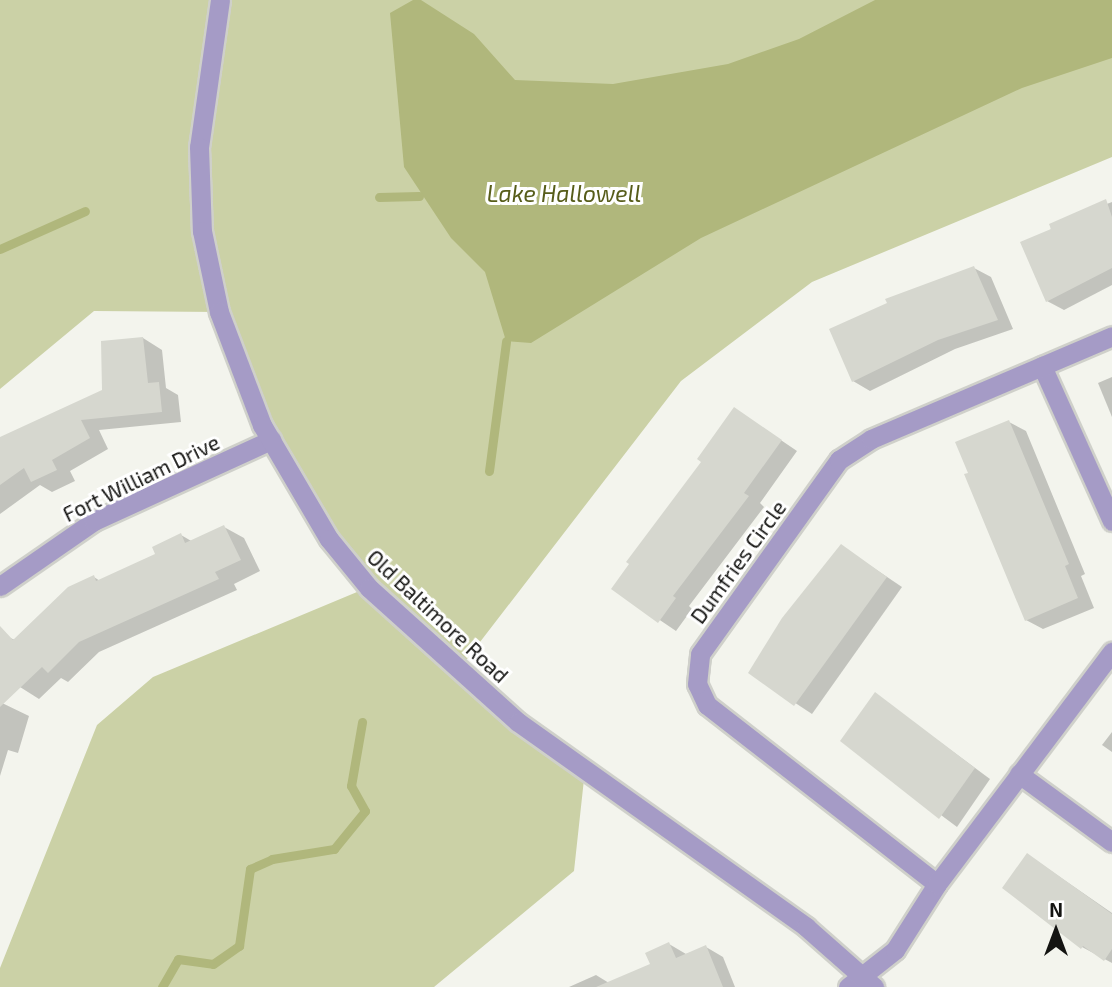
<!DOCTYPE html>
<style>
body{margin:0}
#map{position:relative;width:1112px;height:987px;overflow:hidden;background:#f3f4ed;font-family:"Exo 2",sans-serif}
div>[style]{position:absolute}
.green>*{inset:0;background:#cbd1a6}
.water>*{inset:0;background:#b0b77c}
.shadow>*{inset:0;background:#0003}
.stream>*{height:9px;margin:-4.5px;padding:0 4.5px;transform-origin:4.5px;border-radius:4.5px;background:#b0b77c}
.building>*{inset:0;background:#d6d7cf}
.roads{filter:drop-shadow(2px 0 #cfd0ca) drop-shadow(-2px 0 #cfd0ca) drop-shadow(0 2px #cfd0ca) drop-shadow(0 -2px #cfd0ca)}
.minor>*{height:19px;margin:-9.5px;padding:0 9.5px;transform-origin:9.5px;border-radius:9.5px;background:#a59bc6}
.tertiary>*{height:19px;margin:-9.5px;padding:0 9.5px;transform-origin:9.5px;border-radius:9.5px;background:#a59bc6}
span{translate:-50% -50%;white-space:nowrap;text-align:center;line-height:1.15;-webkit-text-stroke:6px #fff;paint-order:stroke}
.street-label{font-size:21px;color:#141412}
.water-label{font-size:23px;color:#575d1a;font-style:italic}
.north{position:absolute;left:1021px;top:896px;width:70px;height:70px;-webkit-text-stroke:5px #fff;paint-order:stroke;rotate:0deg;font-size:19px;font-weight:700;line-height:28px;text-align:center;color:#141412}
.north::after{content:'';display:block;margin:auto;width:24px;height:32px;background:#141412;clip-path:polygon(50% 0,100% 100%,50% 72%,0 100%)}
</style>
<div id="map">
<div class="green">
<i style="clip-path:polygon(0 0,1112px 0,1112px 157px,812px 282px,681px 381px,460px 668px,585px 770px,574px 871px,434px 987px,0 987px,0 968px,97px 725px,153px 677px,369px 587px,275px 446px,219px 312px,94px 311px,0 389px)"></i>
</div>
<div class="water">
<i style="clip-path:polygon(413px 0,421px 0,474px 34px,515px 80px,613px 84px,728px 64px,799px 39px,875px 0,1112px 0,1112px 58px,1022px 88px,701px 238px,531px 343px,506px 341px,485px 272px,451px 238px,404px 167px,390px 13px)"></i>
</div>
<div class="shadow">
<i style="clip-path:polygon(1112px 202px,1112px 285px,1064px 310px,1047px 301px,1051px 225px)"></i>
<i style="clip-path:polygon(974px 268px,991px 277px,1013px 329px,955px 349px,870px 391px,853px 381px)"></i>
<i style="clip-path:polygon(143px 338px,162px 350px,166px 388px,178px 395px,181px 422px,99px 430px,108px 449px,70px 471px,75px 481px,52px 492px,40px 485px,0 514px,0 439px,104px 391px)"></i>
<i style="clip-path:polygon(1112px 377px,1112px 417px,1098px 383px)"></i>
<i style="clip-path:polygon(735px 409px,797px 451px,760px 503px,764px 507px,689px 606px,692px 609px,676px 631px,614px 589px,704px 462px)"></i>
<i style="clip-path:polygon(1009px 422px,1026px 431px,1085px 574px,1081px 576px,1094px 608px,1043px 629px,1026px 620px)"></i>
<i style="clip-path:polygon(224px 527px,244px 538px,260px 571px,234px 584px,237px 590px,99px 652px,68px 682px,61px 678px,39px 699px,20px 687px,0 666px,0 645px,8px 637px,15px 640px,94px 577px,100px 581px,157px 555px,181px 535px,193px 542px)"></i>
<i style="clip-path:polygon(841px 546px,902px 587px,812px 714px,750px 673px)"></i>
<i style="clip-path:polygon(875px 694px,990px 779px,957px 827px,842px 741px)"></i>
<i style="clip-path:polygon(0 702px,29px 716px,18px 753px,8px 750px,0 776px)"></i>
<i style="clip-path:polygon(1112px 732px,1112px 752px,1102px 745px)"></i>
<i style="clip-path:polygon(1028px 855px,1112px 913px,1112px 963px,1082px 947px)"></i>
<i style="clip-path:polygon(669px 944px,686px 954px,706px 947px,723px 957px,735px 987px,569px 987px,596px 975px,609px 983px,652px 965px)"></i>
</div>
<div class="stream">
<i style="left:379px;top:197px;width:40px;rotate:-1.4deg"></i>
<i style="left:0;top:249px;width:93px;rotate:-24.1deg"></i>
<i style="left:489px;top:471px;width:131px;rotate:-82.5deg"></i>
<i style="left:162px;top:987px;width:32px;rotate:-60deg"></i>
<i style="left:178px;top:959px;width:35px;rotate:8deg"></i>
<i style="left:213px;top:964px;width:32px;rotate:-35deg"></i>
<i style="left:239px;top:946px;width:78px;rotate:-81.9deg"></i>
<i style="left:250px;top:869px;width:24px;rotate:-24deg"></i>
<i style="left:272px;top:859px;width:63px;rotate:-9.2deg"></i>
<i style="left:334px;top:849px;width:49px;rotate:-50.8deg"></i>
<i style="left:365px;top:811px;width:29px;rotate:-119deg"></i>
<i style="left:351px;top:786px;width:65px;rotate:-80.2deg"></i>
</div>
<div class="building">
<i style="clip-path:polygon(1106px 199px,1112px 217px,1112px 268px,1046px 302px,1020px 242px,1051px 229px,1049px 224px)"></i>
<i style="clip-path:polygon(974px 266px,998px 320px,938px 340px,852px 382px,829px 329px,887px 303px,885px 299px)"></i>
<i style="clip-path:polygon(143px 337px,148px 383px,159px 382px,162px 412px,81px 420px,90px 438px,52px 460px,57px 470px,31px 482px,24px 468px,0 485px,0 437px,102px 390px,101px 341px)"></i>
<i style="clip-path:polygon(734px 407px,782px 440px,744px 493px,749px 496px,673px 596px,676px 598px,658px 623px,611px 589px,629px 564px,626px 562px,701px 462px,697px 459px)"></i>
<i style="clip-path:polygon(1009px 420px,1069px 564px,1065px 566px,1078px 598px,1025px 621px,964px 474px,968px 473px,955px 442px)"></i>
<i style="clip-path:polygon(224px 525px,241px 560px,215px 572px,219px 579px,79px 642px,48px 673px,42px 667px,0 707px,0 626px,13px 640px,68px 587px,94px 575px,96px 581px,155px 554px,152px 547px,181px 533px,185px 543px)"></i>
<i style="clip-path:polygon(841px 544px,887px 577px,794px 706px,748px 673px,782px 618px)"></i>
<i style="clip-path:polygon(875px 692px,975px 768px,939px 819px,840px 741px)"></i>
<i style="clip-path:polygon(1027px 853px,1112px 914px,1112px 949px,1104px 961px,1083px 946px,1081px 949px,1002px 888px)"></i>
<i style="clip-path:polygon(669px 942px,676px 958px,706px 945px,723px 987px,596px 987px,650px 964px,645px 953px)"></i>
</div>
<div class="roads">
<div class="minor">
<i style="left:1042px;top:366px;width:170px;rotate:65.7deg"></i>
<i style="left:0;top:586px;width:114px;rotate:-34.7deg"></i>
<i style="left:94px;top:521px;width:195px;rotate:-24.6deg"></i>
<i style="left:1019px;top:774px;width:115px;rotate:36.2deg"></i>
<i style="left:937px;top:884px;width:291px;rotate:-142.1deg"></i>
<i style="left:707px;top:705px;width:23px;rotate:-115deg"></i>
<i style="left:697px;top:684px;width:30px;rotate:-84deg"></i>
<i style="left:700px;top:654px;width:239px;rotate:-54.4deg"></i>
<i style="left:839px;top:460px;width:38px;rotate:-33deg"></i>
<i style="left:871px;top:439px;width:262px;rotate:-23.1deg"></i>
<i style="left:848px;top:987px;width:60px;rotate:-38.2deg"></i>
<i style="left:895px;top:950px;width:78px;rotate:-57.5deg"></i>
<i style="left:937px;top:884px;width:291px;rotate:-53deg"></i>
</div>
<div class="tertiary">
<i style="left:220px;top:0;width:148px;rotate:98.1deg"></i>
<i style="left:199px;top:147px;width:84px;rotate:88deg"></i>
<i style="left:202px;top:231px;width:83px;rotate:78.1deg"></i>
<i style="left:219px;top:312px;width:121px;rotate:69.2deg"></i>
<i style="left:262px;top:425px;width:132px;rotate:59.6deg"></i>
<i style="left:329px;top:539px;width:63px;rotate:50.8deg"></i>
<i style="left:369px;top:588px;width:200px;rotate:42deg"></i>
<i style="left:518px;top:722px;width:354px;rotate:35.4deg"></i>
<i style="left:806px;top:927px;width:91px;rotate:41.4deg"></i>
</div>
</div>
<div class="street-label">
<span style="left:141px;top:478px;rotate:-26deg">Fort William Drive</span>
<span style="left:738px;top:562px;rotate:-54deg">Dumfries Circle</span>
<span style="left:438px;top:616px;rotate:43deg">Old Baltimore Road</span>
</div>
<div class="water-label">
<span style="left:564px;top:193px">Lake Hallowell</span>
</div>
<div class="north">N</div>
</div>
